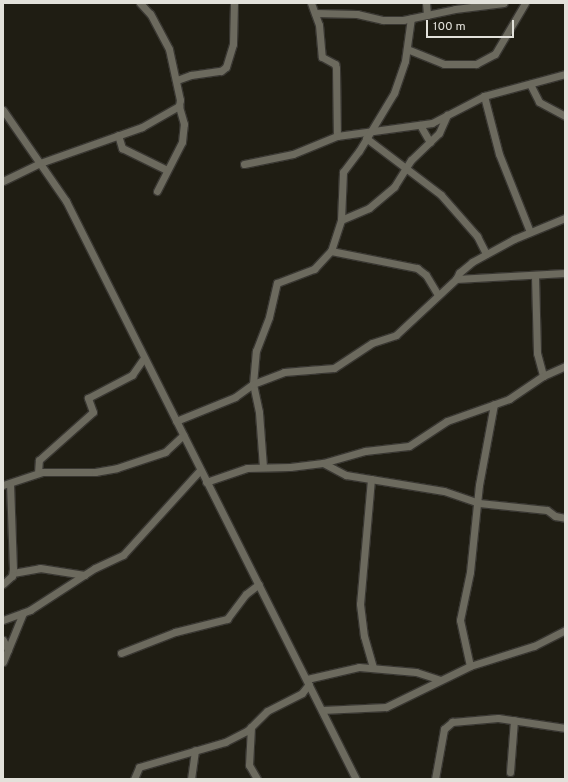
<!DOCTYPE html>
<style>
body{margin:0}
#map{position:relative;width:568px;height:782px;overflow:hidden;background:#1f1d13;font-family:Overpass,sans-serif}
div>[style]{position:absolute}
.roads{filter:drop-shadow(1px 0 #393732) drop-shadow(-1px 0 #393732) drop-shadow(0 1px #393732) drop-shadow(0 -1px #393732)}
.street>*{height:7px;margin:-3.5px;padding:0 3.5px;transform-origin:3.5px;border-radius:3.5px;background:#6c6a5e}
span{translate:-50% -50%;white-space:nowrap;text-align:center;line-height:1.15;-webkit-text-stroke:3.5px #1f1d13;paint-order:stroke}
.frame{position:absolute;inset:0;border:4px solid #e2e1da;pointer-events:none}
.scale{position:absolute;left:426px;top:20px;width:88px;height:18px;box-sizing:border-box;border:2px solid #e2e1da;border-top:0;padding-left:5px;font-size:12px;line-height:14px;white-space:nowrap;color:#e2e1da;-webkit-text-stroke:3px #1f1d13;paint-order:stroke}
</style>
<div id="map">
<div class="roads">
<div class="street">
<i style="left:311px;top:3px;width:23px;rotate:70deg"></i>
<i style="left:319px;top:25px;width:32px;rotate:85deg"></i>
<i style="left:322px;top:57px;width:15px;rotate:28deg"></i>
<i style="left:335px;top:64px;width:4px;rotate:76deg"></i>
<i style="left:336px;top:68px;width:68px;rotate:89.2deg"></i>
<i style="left:426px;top:3px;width:12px;rotate:85deg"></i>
<i style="left:315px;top:13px;width:42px;rotate:1.4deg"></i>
<i style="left:357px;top:14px;width:27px;rotate:13deg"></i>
<i style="left:383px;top:20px;width:20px"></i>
<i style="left:403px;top:20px;width:53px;rotate:-11.9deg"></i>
<i style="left:455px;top:9px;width:49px;rotate:-7deg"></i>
<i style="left:407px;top:49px;width:40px;rotate:22deg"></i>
<i style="left:444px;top:64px;width:32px"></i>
<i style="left:476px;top:64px;width:21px;rotate:-28deg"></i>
<i style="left:495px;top:54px;width:59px;rotate:-59.5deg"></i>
<i style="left:177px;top:80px;width:15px;rotate:-20deg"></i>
<i style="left:191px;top:75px;width:30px;rotate:-8deg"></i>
<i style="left:221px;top:71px;width:6px;rotate:-39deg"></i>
<i style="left:226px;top:67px;width:24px;rotate:-73deg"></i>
<i style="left:233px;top:44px;width:41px;rotate:-88.6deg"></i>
<i style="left:530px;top:84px;width:20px;rotate:63deg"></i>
<i style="left:539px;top:102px;width:30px;rotate:28deg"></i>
<i style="left:484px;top:96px;width:60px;rotate:75.5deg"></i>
<i style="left:499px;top:154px;width:84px;rotate:68.3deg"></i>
<i style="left:3px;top:110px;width:111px;rotate:55.3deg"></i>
<i style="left:66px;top:201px;width:647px;rotate:63.36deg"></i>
<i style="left:420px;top:125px;width:20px;rotate:60deg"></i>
<i style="left:118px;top:135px;width:14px;rotate:73deg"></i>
<i style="left:122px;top:148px;width:50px;rotate:26.1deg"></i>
<i style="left:366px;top:138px;width:94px;rotate:37.2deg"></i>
<i style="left:441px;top:195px;width:55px;rotate:48.7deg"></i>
<i style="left:477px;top:236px;width:20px;rotate:63deg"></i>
<i style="left:244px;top:164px;width:50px;rotate:-11.5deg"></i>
<i style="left:293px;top:154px;width:48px;rotate:-22.2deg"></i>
<i style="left:337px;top:136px;width:96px;rotate:-7.8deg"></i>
<i style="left:432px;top:123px;width:59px;rotate:-27.4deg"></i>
<i style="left:484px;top:96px;width:84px;rotate:-15.2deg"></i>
<i style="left:3px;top:181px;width:41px;rotate:-25.9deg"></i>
<i style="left:40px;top:163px;width:108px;rotate:-19.4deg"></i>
<i style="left:142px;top:127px;width:43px;rotate:-29.6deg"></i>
<i style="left:179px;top:106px;width:6px;rotate:-81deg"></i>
<i style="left:180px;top:100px;width:52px;rotate:-102.2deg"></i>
<i style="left:169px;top:49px;width:40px;rotate:-118deg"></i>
<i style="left:150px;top:14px;width:15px;rotate:-132deg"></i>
<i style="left:157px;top:191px;width:55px;rotate:-63deg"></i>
<i style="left:182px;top:142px;width:18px;rotate:-84deg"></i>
<i style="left:184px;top:124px;width:19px;rotate:-106deg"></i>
<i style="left:341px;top:220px;width:30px;rotate:-23deg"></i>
<i style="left:369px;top:208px;width:33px;rotate:-40deg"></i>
<i style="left:394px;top:187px;width:32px;rotate:-58deg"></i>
<i style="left:411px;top:160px;width:39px;rotate:-44deg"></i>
<i style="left:439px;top:133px;width:20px;rotate:-66deg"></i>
<i style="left:331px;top:251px;width:88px;rotate:11.2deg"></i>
<i style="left:417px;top:268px;width:11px;rotate:38deg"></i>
<i style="left:426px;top:275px;width:23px;rotate:59deg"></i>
<i style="left:535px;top:276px;width:77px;rotate:88.5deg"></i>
<i style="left:537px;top:353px;width:24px;rotate:75deg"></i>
<i style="left:456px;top:279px;width:109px;rotate:-3.2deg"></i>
<i style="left:176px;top:421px;width:64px;rotate:-22.1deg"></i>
<i style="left:235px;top:397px;width:22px;rotate:-36deg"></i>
<i style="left:253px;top:384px;width:33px;rotate:-85deg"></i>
<i style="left:256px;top:351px;width:36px;rotate:-69deg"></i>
<i style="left:269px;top:317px;width:35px;rotate:-77deg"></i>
<i style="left:277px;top:283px;width:40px;rotate:-21deg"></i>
<i style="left:314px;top:269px;width:25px;rotate:-47deg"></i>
<i style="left:331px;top:251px;width:33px;rotate:-72deg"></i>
<i style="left:341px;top:220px;width:48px;rotate:-87.6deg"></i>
<i style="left:343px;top:172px;width:26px;rotate:-53deg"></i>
<i style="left:359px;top:151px;width:68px;rotate:-58.9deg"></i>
<i style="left:394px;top:93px;width:34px;rotate:-71deg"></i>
<i style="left:405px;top:61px;width:43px;rotate:-82.1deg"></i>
<i style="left:323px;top:463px;width:26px;rotate:28deg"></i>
<i style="left:346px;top:475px;width:99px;rotate:9.3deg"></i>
<i style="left:444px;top:491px;width:37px;rotate:19deg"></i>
<i style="left:479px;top:503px;width:68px;rotate:5.9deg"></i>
<i style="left:547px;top:510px;width:10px;rotate:37deg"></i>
<i style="left:555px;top:516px;width:10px;rotate:11deg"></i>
<i style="left:263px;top:467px;width:55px;rotate:-94.2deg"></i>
<i style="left:259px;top:412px;width:29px;rotate:-102deg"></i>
<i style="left:253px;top:384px;width:33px;rotate:-21deg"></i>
<i style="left:284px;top:372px;width:50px;rotate:-4.6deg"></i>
<i style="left:334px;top:368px;width:45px;rotate:-33.3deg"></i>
<i style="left:372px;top:343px;width:25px;rotate:-18deg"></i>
<i style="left:396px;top:335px;width:82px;rotate:-43deg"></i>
<i style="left:456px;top:279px;width:7px;rotate:-63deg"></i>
<i style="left:459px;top:273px;width:17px;rotate:-40deg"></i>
<i style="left:472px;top:262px;width:48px;rotate:-28.7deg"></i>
<i style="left:514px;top:239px;width:55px;rotate:-22.4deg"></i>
<i style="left:38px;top:473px;width:13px;rotate:-86deg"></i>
<i style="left:39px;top:460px;width:72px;rotate:-41.6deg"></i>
<i style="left:93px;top:412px;width:15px;rotate:-110deg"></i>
<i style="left:88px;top:398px;width:50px;rotate:-27.6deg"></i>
<i style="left:132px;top:375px;width:21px;rotate:-55deg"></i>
<i style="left:371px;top:479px;width:125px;rotate:95deg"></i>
<i style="left:360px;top:604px;width:32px;rotate:83deg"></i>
<i style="left:364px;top:636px;width:32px;rotate:74deg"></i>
<i style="left:206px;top:482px;width:43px;rotate:-18.9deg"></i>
<i style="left:247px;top:468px;width:43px;rotate:-1.3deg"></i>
<i style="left:290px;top:467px;width:33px;rotate:-7deg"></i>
<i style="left:323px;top:463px;width:44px;rotate:-15.9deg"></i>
<i style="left:365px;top:451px;width:44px;rotate:-6.5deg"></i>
<i style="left:409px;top:446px;width:45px;rotate:-33.3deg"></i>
<i style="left:447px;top:421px;width:66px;rotate:-19.5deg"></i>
<i style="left:509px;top:399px;width:41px;rotate:-34.1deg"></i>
<i style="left:543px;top:376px;width:24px;rotate:-24deg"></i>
<i style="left:3px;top:485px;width:41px;rotate:-18.4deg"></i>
<i style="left:42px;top:472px;width:53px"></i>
<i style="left:95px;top:472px;width:22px;rotate:-10deg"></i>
<i style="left:117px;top:468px;width:51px;rotate:-18.4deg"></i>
<i style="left:165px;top:452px;width:25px;rotate:-43deg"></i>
<i style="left:13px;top:573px;width:27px;rotate:-10deg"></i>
<i style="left:40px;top:568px;width:45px;rotate:9deg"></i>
<i style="left:3px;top:584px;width:12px;rotate:-42deg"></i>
<i style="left:12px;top:576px;width:7px;rotate:-82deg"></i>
<i style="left:13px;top:569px;width:85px;rotate:-92deg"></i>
<i style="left:3px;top:620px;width:29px;rotate:-20deg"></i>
<i style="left:30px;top:610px;width:77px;rotate:-32.9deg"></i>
<i style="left:95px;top:568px;width:31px;rotate:-25deg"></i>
<i style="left:123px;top:555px;width:115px;rotate:-47.8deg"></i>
<i style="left:3px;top:640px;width:11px;rotate:63deg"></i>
<i style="left:121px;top:653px;width:58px;rotate:-21.3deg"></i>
<i style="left:175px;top:632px;width:54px;rotate:-14deg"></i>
<i style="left:227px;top:619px;width:31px;rotate:-53deg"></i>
<i style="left:246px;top:594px;width:16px;rotate:-38deg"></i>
<i style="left:3px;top:662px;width:53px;rotate:-67.8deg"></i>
<i style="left:470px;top:666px;width:47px;rotate:-102.3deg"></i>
<i style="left:460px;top:620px;width:49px;rotate:-78.2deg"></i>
<i style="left:470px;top:572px;width:87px;rotate:-84.1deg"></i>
<i style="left:479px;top:485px;width:82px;rotate:-79.5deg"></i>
<i style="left:307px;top:679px;width:53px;rotate:-13deg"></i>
<i style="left:359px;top:667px;width:57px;rotate:5deg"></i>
<i style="left:416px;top:672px;width:25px;rotate:18deg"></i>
<i style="left:322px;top:710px;width:64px;rotate:-2.7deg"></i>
<i style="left:386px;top:707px;width:93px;rotate:-26deg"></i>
<i style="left:470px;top:666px;width:67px;rotate:-17.4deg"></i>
<i style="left:534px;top:646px;width:35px;rotate:-27deg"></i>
<i style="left:251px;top:727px;width:38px;rotate:93deg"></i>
<i style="left:249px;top:765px;width:16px;rotate:60deg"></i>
<i style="left:510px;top:772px;width:52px;rotate:-85.6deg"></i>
<i style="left:134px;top:779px;width:13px;rotate:-67deg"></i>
<i style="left:139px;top:767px;width:90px;rotate:-16.2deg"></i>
<i style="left:225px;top:742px;width:25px;rotate:-27deg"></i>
<i style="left:247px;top:731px;width:28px;rotate:-45deg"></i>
<i style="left:267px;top:711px;width:39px;rotate:-27deg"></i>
<i style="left:302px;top:693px;width:11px;rotate:-52deg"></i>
<i style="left:191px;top:779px;width:29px;rotate:-82deg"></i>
<i style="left:435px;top:779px;width:51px;rotate:-79.8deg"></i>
<i style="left:444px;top:729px;width:11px;rotate:-41deg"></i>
<i style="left:452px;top:722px;width:46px;rotate:-5deg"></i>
<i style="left:498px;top:718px;width:68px;rotate:8.5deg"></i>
</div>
</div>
<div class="frame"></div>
<div class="scale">100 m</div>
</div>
